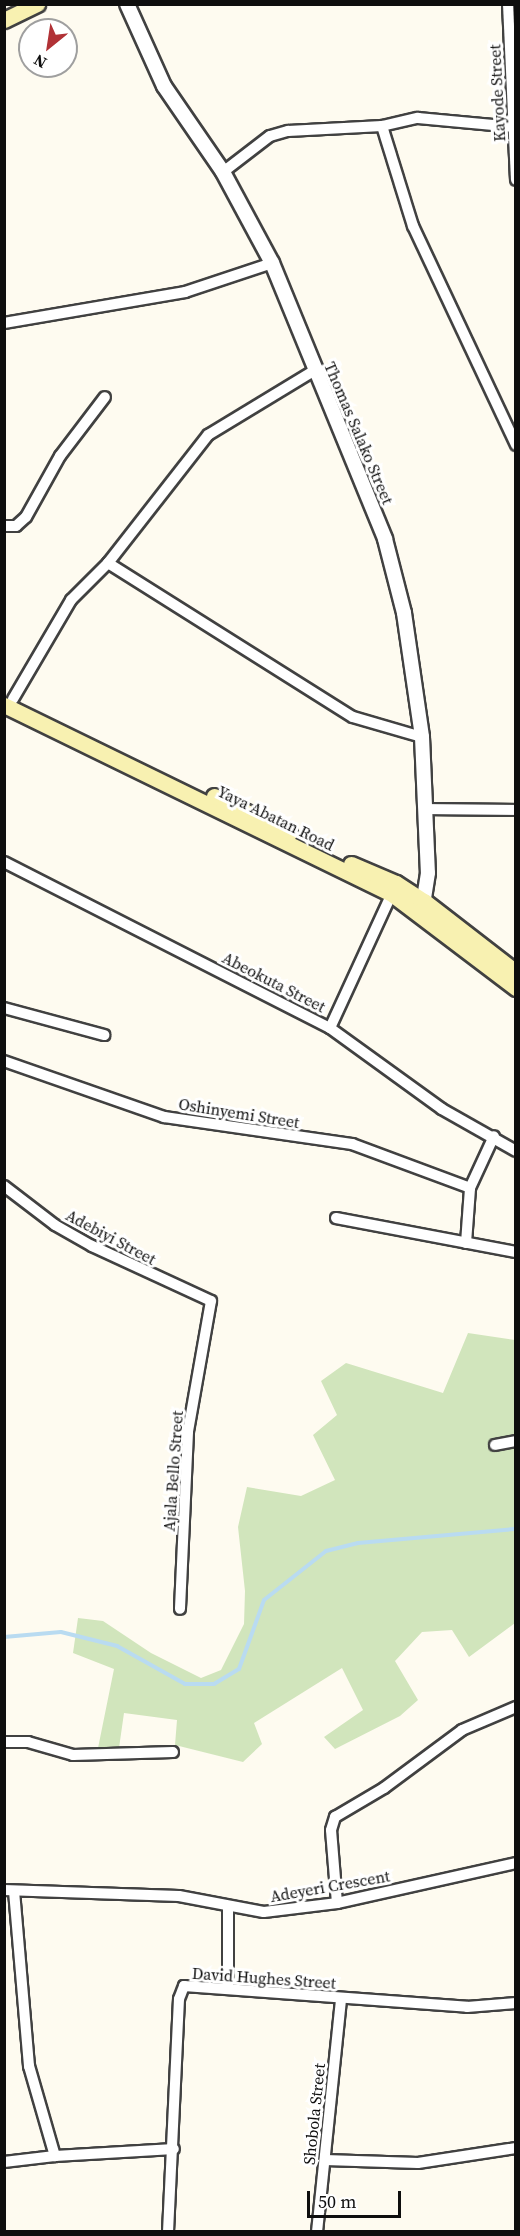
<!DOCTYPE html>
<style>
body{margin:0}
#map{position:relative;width:520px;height:2236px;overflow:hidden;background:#fefbf0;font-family:"Source Serif 4",serif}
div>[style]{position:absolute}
.green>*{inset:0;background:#d1e5bc}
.stream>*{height:4px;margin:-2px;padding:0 2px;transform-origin:2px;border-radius:2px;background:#b9dbf1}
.roads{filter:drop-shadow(2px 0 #414141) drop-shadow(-2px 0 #414141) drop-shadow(0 2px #414141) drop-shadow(0 -2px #414141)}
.minor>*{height:10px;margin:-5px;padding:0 5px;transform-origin:5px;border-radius:5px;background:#fff}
.tertiary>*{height:14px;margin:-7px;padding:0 7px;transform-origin:7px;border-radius:7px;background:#fff}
.secondary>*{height:15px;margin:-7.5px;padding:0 7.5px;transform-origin:7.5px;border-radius:7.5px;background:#f8f1b1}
span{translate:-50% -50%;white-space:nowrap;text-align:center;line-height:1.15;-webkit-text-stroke:6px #fff;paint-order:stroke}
.street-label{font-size:16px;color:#0e0e0e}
.frame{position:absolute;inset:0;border:6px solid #0e0e0e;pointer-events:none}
.north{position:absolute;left:18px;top:18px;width:60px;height:60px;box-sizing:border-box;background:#fff;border:2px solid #9f9f9f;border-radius:50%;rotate:210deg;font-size:16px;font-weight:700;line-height:24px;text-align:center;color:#0e0e0e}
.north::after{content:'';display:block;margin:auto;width:21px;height:27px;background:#b13236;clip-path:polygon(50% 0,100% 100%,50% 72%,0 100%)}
.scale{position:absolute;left:307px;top:2191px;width:94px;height:27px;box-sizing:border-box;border:3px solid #0e0e0e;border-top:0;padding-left:8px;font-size:18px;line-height:21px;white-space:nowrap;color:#0e0e0e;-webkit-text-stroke:4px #fff;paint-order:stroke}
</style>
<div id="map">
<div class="green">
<i style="clip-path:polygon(468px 1333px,515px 1340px,515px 1623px,469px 1657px,452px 1630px,422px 1632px,395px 1661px,418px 1700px,400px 1716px,335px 1749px,324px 1737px,363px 1710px,342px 1668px,254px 1723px,262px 1744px,243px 1762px,175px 1745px,177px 1720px,124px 1713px,118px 1755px,97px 1753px,114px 1669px,73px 1653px,78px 1618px,103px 1621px,151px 1653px,201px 1678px,221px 1670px,244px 1624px,245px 1591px,238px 1527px,247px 1487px,301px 1496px,335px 1480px,313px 1435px,337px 1415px,321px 1381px,346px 1363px,443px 1393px)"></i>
</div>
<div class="stream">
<i style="left:4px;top:1637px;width:57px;rotate:-5deg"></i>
<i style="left:61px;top:1632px;width:58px;rotate:14deg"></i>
<i style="left:117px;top:1646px;width:78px;rotate:29.2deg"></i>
<i style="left:185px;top:1684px;width:29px"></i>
<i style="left:214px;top:1684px;width:29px;rotate:-31deg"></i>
<i style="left:239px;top:1669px;width:73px;rotate:-70.1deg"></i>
<i style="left:264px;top:1600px;width:79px;rotate:-38.3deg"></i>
<i style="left:326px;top:1551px;width:33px;rotate:-14deg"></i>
<i style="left:358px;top:1543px;width:159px;rotate:-5.1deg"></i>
</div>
<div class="roads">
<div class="minor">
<i style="left:508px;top:4px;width:176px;rotate:87.4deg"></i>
<i style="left:382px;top:126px;width:105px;rotate:72.8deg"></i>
<i style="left:413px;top:226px;width:242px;rotate:64.8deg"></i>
<i style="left:223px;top:172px;width:59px;rotate:-37.5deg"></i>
<i style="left:270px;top:136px;width:19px;rotate:-16deg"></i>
<i style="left:288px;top:131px;width:94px;rotate:-3deg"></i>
<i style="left:382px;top:126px;width:37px;rotate:-13deg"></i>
<i style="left:418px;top:118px;width:97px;rotate:5.3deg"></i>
<i style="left:4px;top:323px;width:184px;rotate:-9.7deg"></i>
<i style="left:185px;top:292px;width:92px;rotate:-18.4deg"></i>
<i style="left:315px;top:370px;width:125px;rotate:148.7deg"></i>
<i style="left:208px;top:435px;width:162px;rotate:128deg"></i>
<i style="left:108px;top:563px;width:289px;rotate:32.2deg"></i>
<i style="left:353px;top:717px;width:72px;rotate:16.2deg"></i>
<i style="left:4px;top:526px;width:12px"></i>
<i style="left:16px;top:526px;width:13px;rotate:-42deg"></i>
<i style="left:26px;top:517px;width:70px;rotate:-60.9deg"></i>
<i style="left:60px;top:456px;width:74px;rotate:-52.7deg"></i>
<i style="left:13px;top:699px;width:115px;rotate:-59.6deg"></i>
<i style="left:71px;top:600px;width:52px;rotate:-45deg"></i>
<i style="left:426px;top:809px;width:90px;rotate:0.6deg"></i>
<i style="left:4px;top:862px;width:366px;rotate:27deg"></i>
<i style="left:330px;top:1028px;width:138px;rotate:35.9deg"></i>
<i style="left:442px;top:1109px;width:85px;rotate:29.6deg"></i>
<i style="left:4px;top:1008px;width:104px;rotate:15.1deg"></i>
<i style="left:330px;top:1028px;width:153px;rotate:-65.3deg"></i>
<i style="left:4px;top:1061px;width:170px;rotate:19.3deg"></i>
<i style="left:164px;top:1117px;width:190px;rotate:8.2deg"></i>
<i style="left:352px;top:1144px;width:126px;rotate:20.4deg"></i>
<i style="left:4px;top:1186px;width:64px;rotate:37.4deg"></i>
<i style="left:55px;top:1225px;width:43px;rotate:29.6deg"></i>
<i style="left:92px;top:1246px;width:131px;rotate:24.8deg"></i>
<i style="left:211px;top:1301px;width:133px;rotate:100deg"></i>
<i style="left:188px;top:1432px;width:177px;rotate:92.6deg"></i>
<i style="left:336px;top:1218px;width:183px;rotate:10.7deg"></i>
<i style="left:466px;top:1243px;width:55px;rotate:-85.8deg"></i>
<i style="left:470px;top:1188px;width:57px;rotate:-65.2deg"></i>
<i style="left:495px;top:1445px;width:21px;rotate:-11deg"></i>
<i style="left:4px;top:1742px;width:24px"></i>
<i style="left:28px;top:1742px;width:47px;rotate:16.1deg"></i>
<i style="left:73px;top:1755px;width:100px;rotate:-1.7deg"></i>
<i style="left:4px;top:1890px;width:175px;rotate:2deg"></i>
<i style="left:179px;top:1896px;width:86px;rotate:10.7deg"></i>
<i style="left:264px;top:1912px;width:74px;rotate:-7deg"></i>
<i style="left:337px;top:1903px;width:183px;rotate:-12.6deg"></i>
<i style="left:14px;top:1891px;width:176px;rotate:85.1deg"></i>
<i style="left:29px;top:2066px;width:94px;rotate:73.9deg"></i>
<i style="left:55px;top:2156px;width:119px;rotate:-3.4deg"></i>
<i style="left:337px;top:1903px;width:73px;rotate:-94.7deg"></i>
<i style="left:331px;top:1830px;width:14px;rotate:-73deg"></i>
<i style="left:335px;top:1817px;width:57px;rotate:-30.6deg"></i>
<i style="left:384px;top:1788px;width:97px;rotate:-36.6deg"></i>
<i style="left:462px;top:1730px;width:59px;rotate:-23.1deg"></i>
<i style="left:228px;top:1907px;width:81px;rotate:90deg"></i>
<i style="left:325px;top:2160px;width:93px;rotate:1.8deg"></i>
<i style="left:418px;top:2163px;width:99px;rotate:-8.7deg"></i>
<i style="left:4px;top:2162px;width:51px;rotate:-6.7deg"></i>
<i style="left:168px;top:2232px;width:233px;rotate:-87.3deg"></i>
<i style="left:179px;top:1999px;width:14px;rotate:-69deg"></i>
<i style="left:184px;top:1986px;width:284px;rotate:4.2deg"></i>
<i style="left:467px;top:2007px;width:49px;rotate:-4.7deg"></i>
<i style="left:317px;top:2232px;width:234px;rotate:-84.1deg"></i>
</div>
<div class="tertiary">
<i style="left:127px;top:4px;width:90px;rotate:65.7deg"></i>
<i style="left:164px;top:86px;width:104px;rotate:55.5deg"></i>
<i style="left:223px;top:172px;width:103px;rotate:61.7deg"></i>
<i style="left:272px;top:263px;width:298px;rotate:67.7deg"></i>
<i style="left:385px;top:539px;width:76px;rotate:75.6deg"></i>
<i style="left:404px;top:613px;width:125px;rotate:81.7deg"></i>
<i style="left:422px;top:737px;width:136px;rotate:87.5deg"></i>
<i style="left:428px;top:873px;width:36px;rotate:99deg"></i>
</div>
<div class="secondary">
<i style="left:4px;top:20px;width:37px;rotate:-26deg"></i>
<i style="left:4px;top:705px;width:433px;rotate:26deg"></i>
<i style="left:393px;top:895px;width:154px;rotate:37.1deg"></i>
<i style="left:214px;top:796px;width:84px;rotate:26.3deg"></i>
<i style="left:351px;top:864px;width:49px;rotate:22.9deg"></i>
<i style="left:396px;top:883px;width:33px;rotate:33deg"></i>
<i style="left:424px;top:901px;width:116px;rotate:37.7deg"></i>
</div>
</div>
<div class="street-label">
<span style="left:497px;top:93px;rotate:-93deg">Kayode Street</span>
<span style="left:359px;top:433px;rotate:67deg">Thomas Salako Street</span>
<span style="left:276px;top:818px;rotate:26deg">Yaya Abatan Road</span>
<span style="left:274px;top:982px;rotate:27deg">Abeokuta Street</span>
<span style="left:239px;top:1113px;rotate:9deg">Oshinyemi Street</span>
<span style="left:111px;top:1237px;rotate:28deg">Adebiyi Street</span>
<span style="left:173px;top:1471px;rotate:-86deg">Ajala Bello Street</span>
<span style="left:330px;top:1886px;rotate:-10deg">Adeyeri Crescent</span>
<span style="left:264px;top:1978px;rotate:4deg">David Hughes Street</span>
<span style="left:314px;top:2114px;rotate:-84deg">Shobola Street</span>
</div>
<div class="frame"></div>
<div class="north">N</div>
<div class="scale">50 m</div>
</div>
